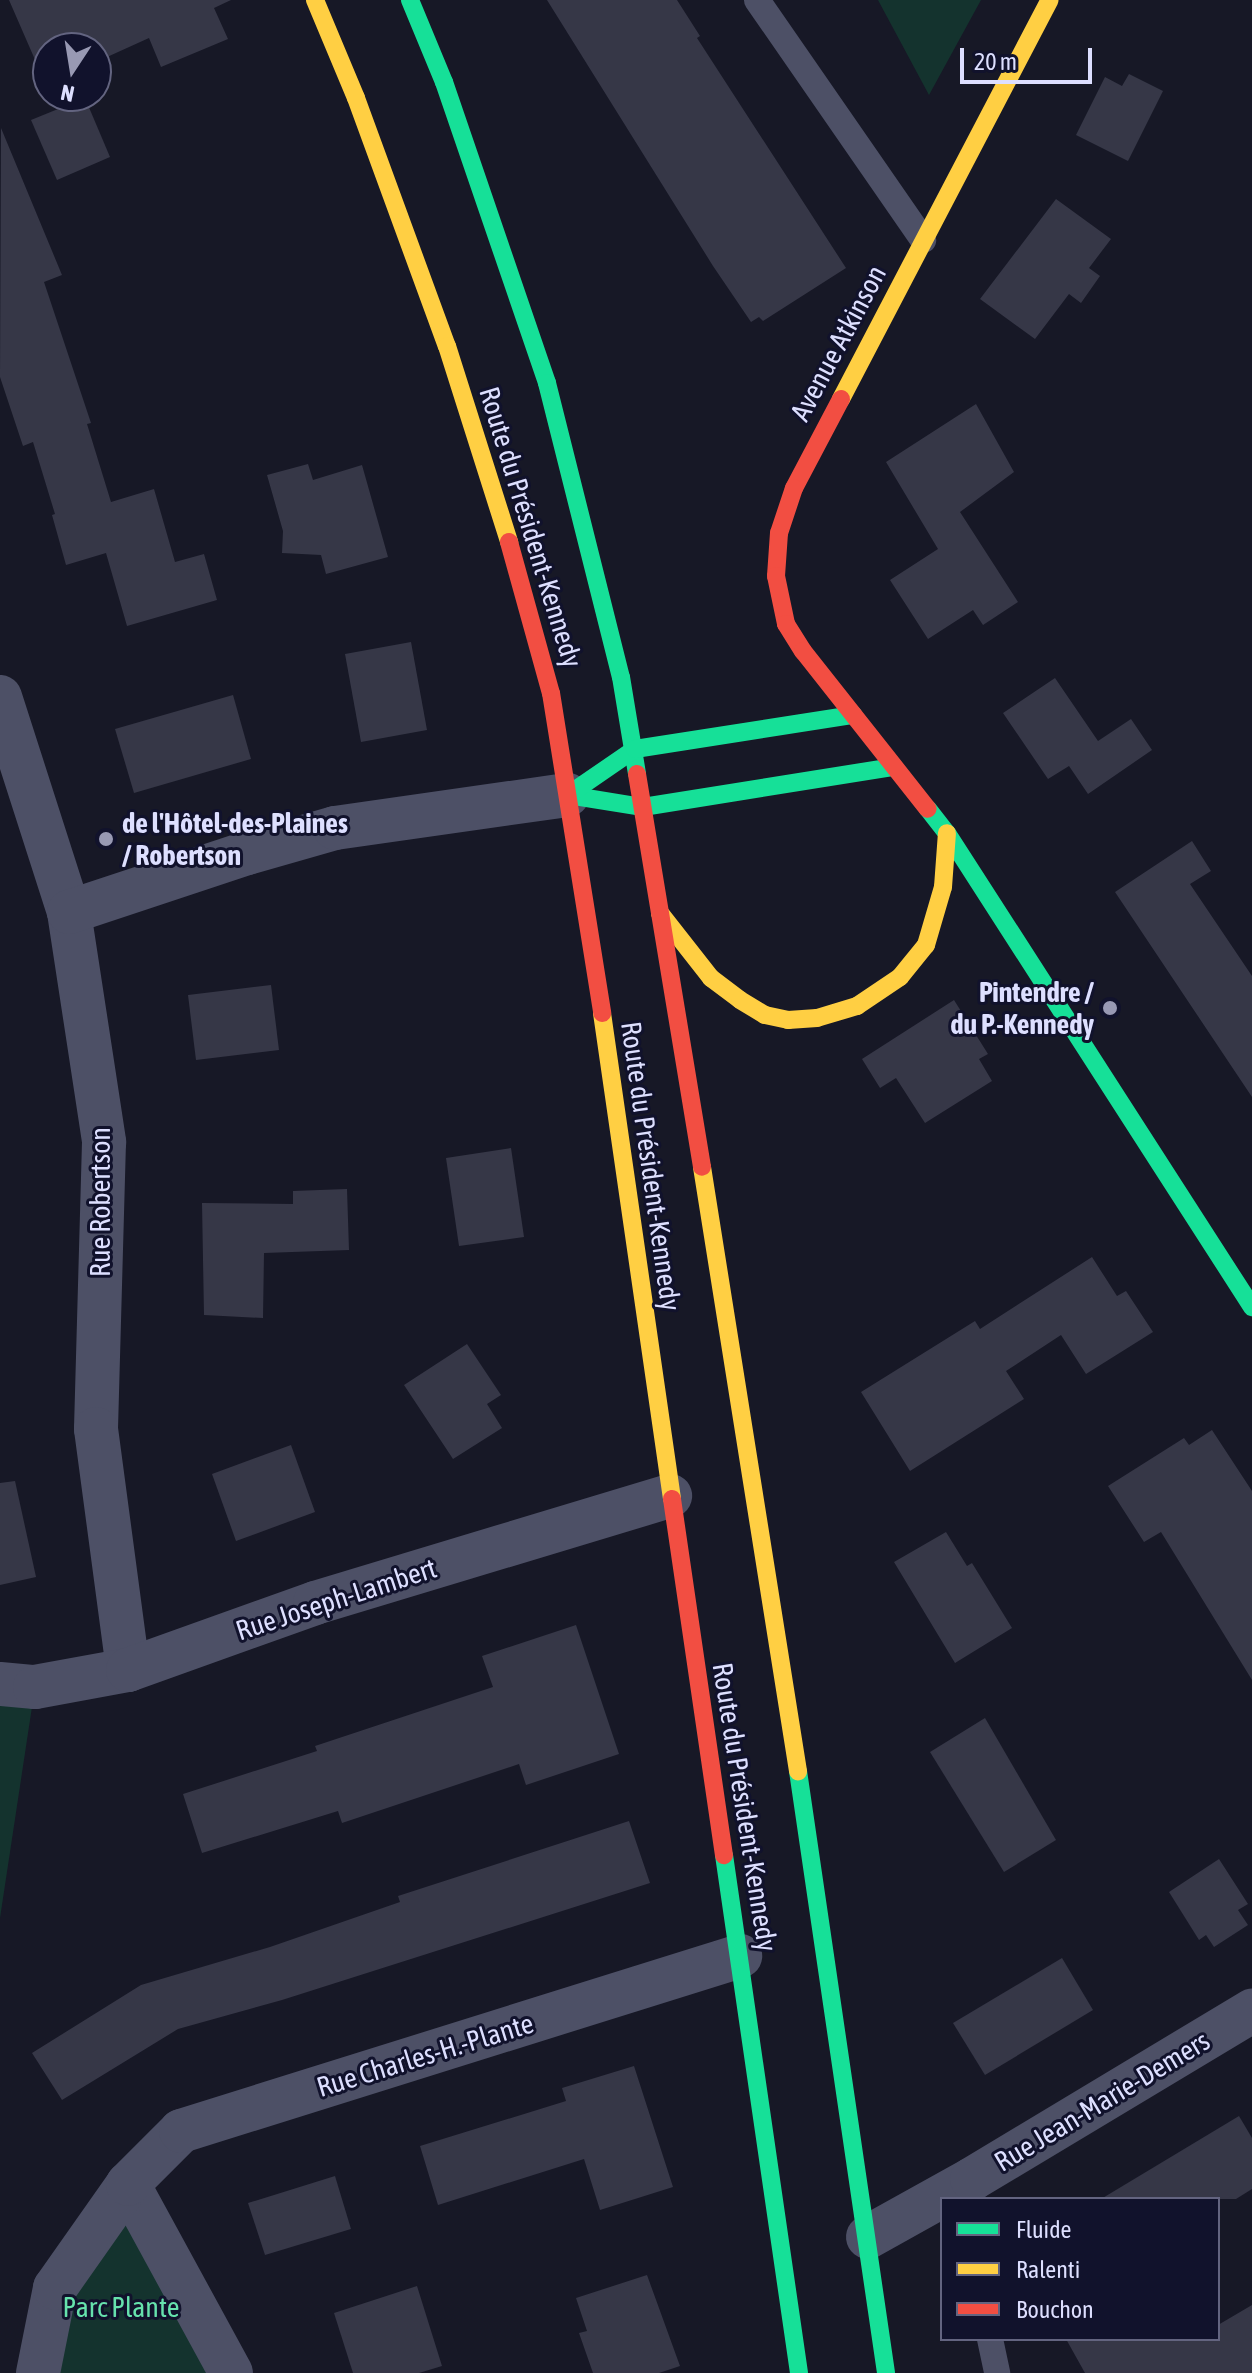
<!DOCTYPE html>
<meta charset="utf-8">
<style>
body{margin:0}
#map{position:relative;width:1252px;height:2373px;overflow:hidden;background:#171826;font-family:"Asap Condensed",sans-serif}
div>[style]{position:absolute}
.green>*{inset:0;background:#14332e}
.building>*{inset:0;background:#363747}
.lane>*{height:26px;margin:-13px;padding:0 13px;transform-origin:13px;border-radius:13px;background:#4d5066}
.street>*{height:44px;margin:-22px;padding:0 22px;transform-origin:22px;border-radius:22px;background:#4d5066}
.fast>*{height:18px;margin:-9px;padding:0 9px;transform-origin:9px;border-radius:9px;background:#16e098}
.slow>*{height:18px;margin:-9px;padding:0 9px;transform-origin:9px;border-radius:9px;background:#ffcf43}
.jam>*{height:18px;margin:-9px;padding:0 9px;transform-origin:9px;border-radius:9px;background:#f24e42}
.dots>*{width:22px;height:22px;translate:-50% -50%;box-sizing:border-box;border:4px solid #11122c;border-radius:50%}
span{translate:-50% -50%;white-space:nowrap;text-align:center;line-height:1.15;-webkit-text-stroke:6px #11122c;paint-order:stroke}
.street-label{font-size:28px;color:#dddfff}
.poi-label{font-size:28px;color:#dddfff;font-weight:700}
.left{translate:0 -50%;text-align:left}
.right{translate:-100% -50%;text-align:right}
.park-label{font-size:28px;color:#66e2ad}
.legend{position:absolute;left:940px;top:2197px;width:280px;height:144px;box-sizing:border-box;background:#11122c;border:2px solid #636480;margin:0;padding:10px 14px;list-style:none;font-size:24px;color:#dddfff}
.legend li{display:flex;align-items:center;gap:16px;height:40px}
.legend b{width:40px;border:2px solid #636480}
.north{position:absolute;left:32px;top:32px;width:80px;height:80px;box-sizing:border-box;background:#11122c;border:2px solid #636480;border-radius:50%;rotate:192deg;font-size:22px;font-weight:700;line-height:32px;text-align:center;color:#dddfff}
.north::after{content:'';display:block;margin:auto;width:28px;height:36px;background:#9899b3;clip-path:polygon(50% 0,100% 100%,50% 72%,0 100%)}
.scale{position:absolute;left:960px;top:48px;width:132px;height:36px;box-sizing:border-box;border:4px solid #dddfff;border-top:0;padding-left:10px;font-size:24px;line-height:28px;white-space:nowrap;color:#dddfff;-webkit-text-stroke:6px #11122c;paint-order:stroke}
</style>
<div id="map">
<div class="green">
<i style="clip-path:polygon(878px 0,981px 0,929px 95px)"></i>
<i style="clip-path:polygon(0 1681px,35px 1687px,0 1918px)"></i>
<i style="clip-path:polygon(128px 2184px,231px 2373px,38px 2373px)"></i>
</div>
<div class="building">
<i style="clip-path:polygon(9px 0,231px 0,214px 8px,228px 39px,161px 67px,149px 38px,96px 62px,96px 48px,48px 48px,46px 85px)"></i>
<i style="clip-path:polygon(547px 0,677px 0,700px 36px,697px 38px,846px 268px,763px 321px,759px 317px,751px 322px,713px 266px)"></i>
<i style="clip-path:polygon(1129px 74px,1163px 91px,1128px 161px,1076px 135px,1105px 77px,1122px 86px)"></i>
<i style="clip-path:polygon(85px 98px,110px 157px,57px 180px,31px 120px)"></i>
<i style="clip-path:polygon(1px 128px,62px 275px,44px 282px,91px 423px,87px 424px,111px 502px,154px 489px,175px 562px,204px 554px,217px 600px,127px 626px,106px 553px,66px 565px,52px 515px,55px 514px,33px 442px,23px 446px,0 377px)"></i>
<i style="clip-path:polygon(1056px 199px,1111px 239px,1089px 268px,1100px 276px,1081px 303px,1069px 294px,1035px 339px,980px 299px)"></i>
<i style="clip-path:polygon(976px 404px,1014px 472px,960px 512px,1018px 602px,983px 625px,973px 610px,928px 639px,890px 580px,938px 549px,886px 462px)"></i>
<i style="clip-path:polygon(308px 464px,313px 480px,362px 465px,388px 557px,326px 574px,321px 555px,282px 553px,283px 531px,267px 475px)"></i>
<i style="clip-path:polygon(411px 642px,427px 730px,361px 742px,345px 654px)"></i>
<i style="clip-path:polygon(1055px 678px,1098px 741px,1131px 719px,1152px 750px,1088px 794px,1069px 766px,1048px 779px,1003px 713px)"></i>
<i style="clip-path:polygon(233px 695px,251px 759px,134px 793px,115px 729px)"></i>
<i style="clip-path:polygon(1192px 841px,1211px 871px,1190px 884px,1252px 976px,1252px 1097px,1115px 892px)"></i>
<i style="clip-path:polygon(271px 985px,279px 1050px,196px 1060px,188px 995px)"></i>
<i style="clip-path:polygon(954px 1000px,988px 1054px,979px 1059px,992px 1081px,925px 1123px,896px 1078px,880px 1088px,862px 1059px)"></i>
<i style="clip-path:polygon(511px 1148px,524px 1237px,459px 1246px,446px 1158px)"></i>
<i style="clip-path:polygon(347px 1189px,349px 1250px,264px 1253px,263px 1318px,204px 1315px,202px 1203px,293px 1204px,293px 1191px)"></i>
<i style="clip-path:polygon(1092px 1257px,1117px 1296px,1126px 1291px,1153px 1332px,1086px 1374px,1061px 1335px,1006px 1371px,1024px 1399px,910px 1471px,861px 1392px,975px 1321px,980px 1329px)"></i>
<i style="clip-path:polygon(467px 1344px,501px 1395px,487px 1404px,502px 1428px,453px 1459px,404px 1385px)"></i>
<i style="clip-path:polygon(1212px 1430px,1252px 1491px,1252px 1680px,1161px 1532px,1144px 1542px,1108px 1486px,1184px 1438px,1189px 1445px)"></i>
<i style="clip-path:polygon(291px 1445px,315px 1512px,236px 1541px,212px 1474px)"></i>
<i style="clip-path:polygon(15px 1481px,36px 1577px,0 1585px,0 1483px)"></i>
<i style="clip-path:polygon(946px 1532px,967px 1566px,972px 1563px,1012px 1628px,955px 1663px,894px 1562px)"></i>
<i style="clip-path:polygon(576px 1625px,619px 1754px,526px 1785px,519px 1764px,342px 1823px,338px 1811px,202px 1853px,183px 1794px,317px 1751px,315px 1746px,493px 1687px,482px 1656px)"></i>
<i style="clip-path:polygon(985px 1718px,1056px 1840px,1004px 1872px,930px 1752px)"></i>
<i style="clip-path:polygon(629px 1821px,650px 1883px,282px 2000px,178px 2029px,62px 2100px,32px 2053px,141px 1985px,270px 1947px,400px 1902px,398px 1896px)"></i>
<i style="clip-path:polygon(1219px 1859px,1248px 1904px,1238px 1910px,1248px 1925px,1214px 1947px,1206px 1935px,1199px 1940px,1169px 1892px)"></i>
<i style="clip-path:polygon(1062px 1958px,1093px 2010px,985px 2075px,953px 2023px)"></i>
<i style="clip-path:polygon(634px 2066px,673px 2187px,600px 2210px,584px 2159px,438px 2205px,420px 2146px,566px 2101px,562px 2088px)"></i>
<i style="clip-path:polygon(1239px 2116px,1252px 2138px,1252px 2189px,1236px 2199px,1101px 2199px)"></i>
<i style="clip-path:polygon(335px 2176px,351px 2229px,265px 2255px,248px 2203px)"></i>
<i style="clip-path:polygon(647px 2275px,680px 2366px,659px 2373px,593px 2373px,579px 2333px,587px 2331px,576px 2298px)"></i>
<i style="clip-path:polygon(417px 2286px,442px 2366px,419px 2373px,353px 2373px,334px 2313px)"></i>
<i style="clip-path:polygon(1252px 2305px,1252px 2373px,1085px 2373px,1066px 2339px,1218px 2339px,1218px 2325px)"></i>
</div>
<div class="lane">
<i style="left:757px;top:0;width:292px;rotate:55.3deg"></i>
<i style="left:990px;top:2339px;width:35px;rotate:78deg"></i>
</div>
<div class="street">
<i style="left:0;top:697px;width:226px;rotate:72.2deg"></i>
<i style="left:69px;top:912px;width:233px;rotate:81.3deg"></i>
<i style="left:104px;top:1142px;width:287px;rotate:91.6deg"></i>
<i style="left:96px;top:1429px;width:243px;rotate:82.4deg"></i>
<i style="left:69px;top:912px;width:188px;rotate:-18.3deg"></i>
<i style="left:247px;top:853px;width:91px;rotate:-15.9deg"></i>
<i style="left:335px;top:828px;width:235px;rotate:-8.1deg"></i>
<i style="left:0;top:1684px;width:35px;rotate:5deg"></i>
<i style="left:35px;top:1687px;width:95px;rotate:-10.4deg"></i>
<i style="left:128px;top:1670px;width:199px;rotate:-19.7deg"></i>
<i style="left:315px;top:1603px;width:371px;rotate:-16.8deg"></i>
<i style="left:128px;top:2184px;width:215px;rotate:61.4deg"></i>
<i style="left:868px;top:2237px;width:119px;rotate:-29.1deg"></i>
<i style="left:972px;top:2179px;width:327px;rotate:-31deg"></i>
<i style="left:38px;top:2373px;width:87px;rotate:-78.7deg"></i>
<i style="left:55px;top:2288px;width:127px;rotate:-54.9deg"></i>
<i style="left:128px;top:2184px;width:75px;rotate:-45deg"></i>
<i style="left:181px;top:2131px;width:586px;rotate:-17.38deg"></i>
</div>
<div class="fast">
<i style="left:410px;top:0;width:89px;rotate:67.5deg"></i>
<i style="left:444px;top:82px;width:318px;rotate:71.1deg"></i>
<i style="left:547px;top:383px;width:303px;rotate:75.9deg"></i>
<i style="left:621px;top:677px;width:98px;rotate:80.6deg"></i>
<i style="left:568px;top:795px;width:76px;rotate:9.1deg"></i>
<i style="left:643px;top:807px;width:254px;rotate:-9.1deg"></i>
<i style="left:568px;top:795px;width:81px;rotate:-34.5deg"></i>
<i style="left:635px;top:749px;width:221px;rotate:-8.9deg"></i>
<i style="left:928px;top:809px;width:31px;rotate:52deg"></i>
<i style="left:947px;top:833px;width:564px;rotate:57.24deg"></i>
<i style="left:798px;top:1771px;width:608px;rotate:81.68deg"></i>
<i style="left:724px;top:1855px;width:523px;rotate:81.76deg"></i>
</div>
<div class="slow">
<i style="left:315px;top:0;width:106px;rotate:67.3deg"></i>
<i style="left:356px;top:98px;width:264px;rotate:69.9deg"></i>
<i style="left:447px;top:346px;width:206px;rotate:72.4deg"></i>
<i style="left:841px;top:399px;width:450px;rotate:-62.4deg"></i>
<i style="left:660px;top:913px;width:83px;rotate:51.9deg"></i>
<i style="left:711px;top:978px;width:36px;rotate:37deg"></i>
<i style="left:740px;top:1000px;width:29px;rotate:31deg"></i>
<i style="left:765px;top:1015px;width:24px;rotate:12deg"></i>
<i style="left:788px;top:1020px;width:29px;rotate:-4deg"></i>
<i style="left:817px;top:1018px;width:42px;rotate:-16.7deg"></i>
<i style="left:857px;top:1006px;width:52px;rotate:-34deg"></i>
<i style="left:900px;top:977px;width:41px;rotate:-50.9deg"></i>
<i style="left:926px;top:945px;width:60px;rotate:-73.7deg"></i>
<i style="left:943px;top:887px;width:54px;rotate:-85.8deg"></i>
<i style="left:602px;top:1013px;width:491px;rotate:81.8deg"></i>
<i style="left:702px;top:1167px;width:612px;rotate:80.97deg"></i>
</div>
<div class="jam">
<i style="left:841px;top:399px;width:101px;rotate:117.8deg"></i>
<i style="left:794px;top:488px;width:47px;rotate:108.4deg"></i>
<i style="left:779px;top:533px;width:43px;rotate:94deg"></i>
<i style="left:776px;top:576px;width:49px;rotate:78.2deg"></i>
<i style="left:786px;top:624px;width:32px;rotate:58deg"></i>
<i style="left:803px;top:651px;width:201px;rotate:51.7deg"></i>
<i style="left:509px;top:542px;width:157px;rotate:74.5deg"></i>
<i style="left:551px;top:693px;width:324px;rotate:80.9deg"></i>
<i style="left:637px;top:774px;width:398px;rotate:80.6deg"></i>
<i style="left:672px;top:1499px;width:360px;rotate:81.7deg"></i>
</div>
<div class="dots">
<i style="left:106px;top:839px;background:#9899b3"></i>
<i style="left:1110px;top:1008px;background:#9899b3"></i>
</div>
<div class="street-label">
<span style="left:838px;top:343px;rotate:-62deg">Avenue Atkinson</span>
<span style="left:531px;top:527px;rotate:73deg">Route du Président-Kennedy</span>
<span style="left:651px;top:1166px;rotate:82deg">Route du Président-Kennedy</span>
<span style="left:100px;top:1202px;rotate:-90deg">Rue Robertson</span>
<span style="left:336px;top:1599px;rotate:-18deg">Rue Joseph-Lambert</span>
<span style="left:745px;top:1807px;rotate:81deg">Route du Président-Kennedy</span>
<span style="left:425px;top:2055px;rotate:-17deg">Rue Charles-H.-Plante</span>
<span style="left:1102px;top:2101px;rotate:-31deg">Rue Jean-Marie-Demers</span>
</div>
<div class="poi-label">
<span class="left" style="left:122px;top:839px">de l'Hôtel-des-Plaines<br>/ Robertson</span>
<span class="right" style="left:1094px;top:1008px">Pintendre /<br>du P.-Kennedy</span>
</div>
<div class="park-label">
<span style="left:121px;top:2307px">Parc Plante</span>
</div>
<ul class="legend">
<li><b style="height:10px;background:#16e098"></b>Fluide</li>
<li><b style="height:10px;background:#ffcf43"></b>Ralenti</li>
<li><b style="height:10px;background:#f24e42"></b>Bouchon</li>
</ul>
<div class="north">N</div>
<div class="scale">20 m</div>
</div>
